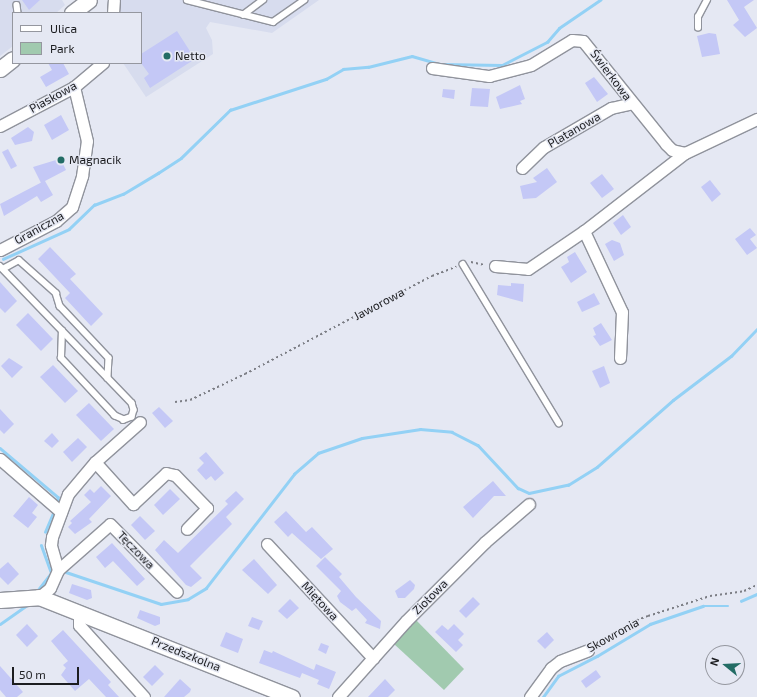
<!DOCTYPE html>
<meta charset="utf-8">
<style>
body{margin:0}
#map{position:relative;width:757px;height:697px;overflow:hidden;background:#e5e8f3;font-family:"Exo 2",sans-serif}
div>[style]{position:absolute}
.built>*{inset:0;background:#d7dcee}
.green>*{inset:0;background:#a1caaf}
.stream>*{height:2.5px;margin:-1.25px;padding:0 1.25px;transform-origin:1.25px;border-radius:1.25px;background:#93d1f5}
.building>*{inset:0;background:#c4c8f6}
.path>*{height:1.5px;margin-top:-0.75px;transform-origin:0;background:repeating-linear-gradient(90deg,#7c7e85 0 2px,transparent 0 5px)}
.roads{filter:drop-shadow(1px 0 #90939c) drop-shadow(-1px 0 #90939c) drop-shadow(0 1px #90939c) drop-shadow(0 -1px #90939c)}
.lane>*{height:5.5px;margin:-2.75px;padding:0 2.75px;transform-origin:2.75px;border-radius:2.75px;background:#fff}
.street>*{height:11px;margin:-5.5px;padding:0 5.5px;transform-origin:5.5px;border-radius:5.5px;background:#fff}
.secondary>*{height:15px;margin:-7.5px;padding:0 7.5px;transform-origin:7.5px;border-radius:7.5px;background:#fff}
.dots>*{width:11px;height:11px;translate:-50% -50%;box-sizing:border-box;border:2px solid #e5e8f3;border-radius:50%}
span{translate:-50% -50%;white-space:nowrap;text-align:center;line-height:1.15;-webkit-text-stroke:3px #e5e8f3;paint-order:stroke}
.poi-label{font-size:12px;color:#1c1d20}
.left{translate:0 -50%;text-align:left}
.street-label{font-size:12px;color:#1c1d20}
.legend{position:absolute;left:12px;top:12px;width:130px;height:52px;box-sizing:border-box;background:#e5e8f3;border:1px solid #95979f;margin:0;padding:5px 7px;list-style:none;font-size:12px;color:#1c1d20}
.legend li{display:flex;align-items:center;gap:8px;height:20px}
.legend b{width:20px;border:1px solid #95979f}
.north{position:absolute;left:705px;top:645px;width:40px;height:40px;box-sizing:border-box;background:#e5e8f3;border:1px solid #95979f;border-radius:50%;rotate:288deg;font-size:11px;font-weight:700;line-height:16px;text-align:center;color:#1c1d20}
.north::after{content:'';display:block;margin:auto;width:14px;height:18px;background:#236c65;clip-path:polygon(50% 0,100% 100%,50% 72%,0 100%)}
.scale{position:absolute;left:12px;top:667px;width:67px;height:18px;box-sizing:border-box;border:2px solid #1c1d20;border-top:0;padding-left:5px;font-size:12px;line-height:14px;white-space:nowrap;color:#1c1d20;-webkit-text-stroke:3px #e5e8f3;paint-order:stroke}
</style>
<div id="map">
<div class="built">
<i style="clip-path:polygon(0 0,62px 0,65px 5px,56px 13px,13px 13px,13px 46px,0 56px)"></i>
<i style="clip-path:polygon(117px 0,319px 0,272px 33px,210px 22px,206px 28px,212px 40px,213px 54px,146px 97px,123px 63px,141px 63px,141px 13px,117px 13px)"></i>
</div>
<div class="green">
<i style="clip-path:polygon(416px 620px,464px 669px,444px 690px,394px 644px)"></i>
</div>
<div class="stream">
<i style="left:3px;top:259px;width:72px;rotate:-24.4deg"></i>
<i style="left:69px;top:229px;width:35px;rotate:-44deg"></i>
<i style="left:94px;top:205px;width:31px;rotate:-21deg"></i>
<i style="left:123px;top:194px;width:41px;rotate:-31deg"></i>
<i style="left:158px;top:173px;width:27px;rotate:-33deg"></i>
<i style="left:181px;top:158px;width:69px;rotate:-44.4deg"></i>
<i style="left:230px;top:110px;width:101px;rotate:-17.9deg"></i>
<i style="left:326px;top:79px;width:20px;rotate:-30deg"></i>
<i style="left:343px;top:69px;width:25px;rotate:-5deg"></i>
<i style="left:368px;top:67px;width:45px;rotate:-14deg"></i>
<i style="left:412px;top:56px;width:29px;rotate:16deg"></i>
<i style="left:440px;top:64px;width:62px;rotate:0.9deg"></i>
<i style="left:502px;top:65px;width:51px;rotate:-27.1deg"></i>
<i style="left:547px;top:42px;width:18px;rotate:-49deg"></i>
<i style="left:559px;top:28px;width:50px;rotate:-34.3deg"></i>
<i style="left:0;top:448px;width:76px;rotate:40.2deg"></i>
<i style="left:58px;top:497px;width:5px;rotate:90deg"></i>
<i style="left:45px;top:532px;width:23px;rotate:-67deg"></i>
<i style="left:66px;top:572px;width:100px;rotate:18.6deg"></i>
<i style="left:161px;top:604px;width:27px;rotate:-10deg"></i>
<i style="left:188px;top:599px;width:21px;rotate:-31deg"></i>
<i style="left:206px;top:588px;width:144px;rotate:-52.3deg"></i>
<i style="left:294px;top:474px;width:32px;rotate:-41deg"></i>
<i style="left:318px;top:453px;width:46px;rotate:-18.8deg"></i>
<i style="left:362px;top:438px;width:59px;rotate:-8.8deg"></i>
<i style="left:420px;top:429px;width:32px;rotate:5deg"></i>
<i style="left:452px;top:432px;width:29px;rotate:27deg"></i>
<i style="left:478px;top:445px;width:59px;rotate:47.1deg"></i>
<i style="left:518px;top:488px;width:12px;rotate:24deg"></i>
<i style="left:529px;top:493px;width:40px;rotate:-12deg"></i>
<i style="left:568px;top:485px;width:34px;rotate:-32deg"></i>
<i style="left:597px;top:467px;width:101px;rotate:-41.4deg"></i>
<i style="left:673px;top:400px;width:73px;rotate:-37.2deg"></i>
<i style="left:731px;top:356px;width:37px;rotate:-46deg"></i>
<i style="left:37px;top:591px;width:23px;rotate:-52deg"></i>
<i style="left:51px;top:573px;width:29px;rotate:-110deg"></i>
<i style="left:741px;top:601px;width:17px;rotate:-24deg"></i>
<i style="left:0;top:624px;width:33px;rotate:-35deg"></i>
<i style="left:543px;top:697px;width:26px;rotate:-54deg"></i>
<i style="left:558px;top:676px;width:44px;rotate:-27.1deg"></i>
<i style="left:597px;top:656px;width:62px;rotate:-31.1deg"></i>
<i style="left:650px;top:624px;width:56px;rotate:-18.8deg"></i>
<i style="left:703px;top:606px;width:25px"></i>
</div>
<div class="building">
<i style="clip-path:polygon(22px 0,40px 0,29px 10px)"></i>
<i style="clip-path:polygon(727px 0,754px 0,744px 7px,757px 28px,745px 37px,733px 25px,739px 20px)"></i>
<i style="clip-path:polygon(177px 31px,195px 59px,150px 88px,144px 78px,149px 74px,141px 63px,141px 54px)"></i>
<i style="clip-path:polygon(709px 33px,716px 34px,720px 54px,702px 57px,697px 36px)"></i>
<i style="clip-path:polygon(48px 63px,63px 63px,69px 74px,46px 87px,40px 77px,52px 70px)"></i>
<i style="clip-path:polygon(594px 77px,608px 94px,597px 102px,585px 83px)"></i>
<i style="clip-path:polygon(520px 85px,525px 99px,520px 101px,522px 104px,500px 109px,496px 97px)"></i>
<i style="clip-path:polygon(472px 88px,490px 89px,488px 107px,470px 106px)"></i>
<i style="clip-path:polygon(443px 89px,455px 90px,454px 99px,442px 97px)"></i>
<i style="clip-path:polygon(61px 115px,69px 130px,52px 140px,44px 125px)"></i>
<i style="clip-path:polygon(28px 127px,34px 132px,32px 141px,15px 145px,11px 138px)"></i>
<i style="clip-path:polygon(8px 149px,17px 166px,11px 169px,2px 152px)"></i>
<i style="clip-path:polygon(56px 160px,61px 160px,66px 170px,45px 181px,53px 195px,41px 202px,37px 196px,4px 216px,0 204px,44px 181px,41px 183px,33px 167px)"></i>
<i style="clip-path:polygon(547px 168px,557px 182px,536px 198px,523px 199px,520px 186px,537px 182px,533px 178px)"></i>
<i style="clip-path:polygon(602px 174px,614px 189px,602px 198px,590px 183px)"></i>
<i style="clip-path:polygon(710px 180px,721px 194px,712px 202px,701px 187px)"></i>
<i style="clip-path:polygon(623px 215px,631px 227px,621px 235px,613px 223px)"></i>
<i style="clip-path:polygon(750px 228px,756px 235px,750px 239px,757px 248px,747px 255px,735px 239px)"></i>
<i style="clip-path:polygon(612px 240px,620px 243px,624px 255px,614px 261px,605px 244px)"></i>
<i style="clip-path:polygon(50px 247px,76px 274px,70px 279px,103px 314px,91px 326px,65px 298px,70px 293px,38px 259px)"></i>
<i style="clip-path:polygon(575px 252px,587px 272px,571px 283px,561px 267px,569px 262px,567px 257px)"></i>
<i style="clip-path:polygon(0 282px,17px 301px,5px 313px,0 308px)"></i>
<i style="clip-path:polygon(511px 283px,524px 284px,523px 302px,497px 295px,498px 285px,511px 286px)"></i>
<i style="clip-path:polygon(594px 293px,600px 304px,582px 312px,577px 302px)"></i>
<i style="clip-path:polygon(28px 313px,53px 339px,41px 351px,16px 325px)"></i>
<i style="clip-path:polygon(601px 323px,612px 340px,600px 346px,593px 336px,596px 335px,593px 328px)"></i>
<i style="clip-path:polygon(9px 358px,23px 367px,12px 378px,1px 366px)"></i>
<i style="clip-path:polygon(53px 365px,78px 391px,65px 403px,40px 377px)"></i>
<i style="clip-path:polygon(604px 366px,610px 383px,600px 388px,592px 371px)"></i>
<i style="clip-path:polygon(89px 403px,114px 429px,101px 441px,76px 415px)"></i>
<i style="clip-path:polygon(159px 407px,173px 421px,165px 428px,152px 413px)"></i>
<i style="clip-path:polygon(0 409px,14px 424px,4px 434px,0 430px)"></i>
<i style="clip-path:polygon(52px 433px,59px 441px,52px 448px,44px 441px)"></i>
<i style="clip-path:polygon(78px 438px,87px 447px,72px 462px,63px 452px)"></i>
<i style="clip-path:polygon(206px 452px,224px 473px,215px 481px,211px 476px,206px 480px,197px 470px,204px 463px,199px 458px)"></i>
<i style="clip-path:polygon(493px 481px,506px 496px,494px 496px,473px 518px,463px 507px)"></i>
<i style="clip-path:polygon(101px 486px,111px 496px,89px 519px,92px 522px,75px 534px,68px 527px,72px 523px,70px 521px,91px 502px,84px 495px,90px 489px,94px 493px)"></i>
<i style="clip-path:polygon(170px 489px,180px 499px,163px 515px,154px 505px)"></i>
<i style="clip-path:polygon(236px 491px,244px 499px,226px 517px,232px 524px,190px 566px,202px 578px,191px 587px,186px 585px,155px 550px,164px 540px,178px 553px,228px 504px,225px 501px)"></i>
<i style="clip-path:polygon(29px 497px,38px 505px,32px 513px,37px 517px,28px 528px,13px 516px)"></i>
<i style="clip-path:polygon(286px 511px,306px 532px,312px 527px,333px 549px,321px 559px,292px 533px,288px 537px,274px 522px)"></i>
<i style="clip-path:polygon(140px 516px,155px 531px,145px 540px,131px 525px)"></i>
<i style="clip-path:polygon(112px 543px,145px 579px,137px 586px,113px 561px,105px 568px,96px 557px)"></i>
<i style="clip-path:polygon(325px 557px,342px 574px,339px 577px,356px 597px,381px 621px,380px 629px,365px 623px,367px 620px,356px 608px,352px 611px,340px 602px,337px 596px,341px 591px,316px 566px)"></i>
<i style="clip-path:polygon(254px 559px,277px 585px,268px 594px,242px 570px)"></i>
<i style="clip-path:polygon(8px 562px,19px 574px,8px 585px,0 577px,0 569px)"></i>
<i style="clip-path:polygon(410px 580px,415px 585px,414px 589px,405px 598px,398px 598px,395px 591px)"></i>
<i style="clip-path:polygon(72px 584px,91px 590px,92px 598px,87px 600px,69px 593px)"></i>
<i style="clip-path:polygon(473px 597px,480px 604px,466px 618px,459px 611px)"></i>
<i style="clip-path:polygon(290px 599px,299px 608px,287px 619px,278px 611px)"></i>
<i style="clip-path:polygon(140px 610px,160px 617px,160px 624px,155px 626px,137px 618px)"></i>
<i style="clip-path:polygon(252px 617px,263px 621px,259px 630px,248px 626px)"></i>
<i style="clip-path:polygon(27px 624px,38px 636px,27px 647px,16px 635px)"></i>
<i style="clip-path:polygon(454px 624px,464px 634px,458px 640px,463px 645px,456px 652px,435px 632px,442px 625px,448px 630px)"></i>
<i style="clip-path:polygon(63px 630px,111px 682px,108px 685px,119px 697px,106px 697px,89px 679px,75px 691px,61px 675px,66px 668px,63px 665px,68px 661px,51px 641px)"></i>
<i style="clip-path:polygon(226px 632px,243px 639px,238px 653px,220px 646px)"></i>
<i style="clip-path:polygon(547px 632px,554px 640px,545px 649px,537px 641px)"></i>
<i style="clip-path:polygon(321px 643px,329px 646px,326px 654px,318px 650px)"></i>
<i style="clip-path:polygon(264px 650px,272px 653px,273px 651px,314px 670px,316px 664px,336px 672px,329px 689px,317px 684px,319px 680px,302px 673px,300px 678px,259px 663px)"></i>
<i style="clip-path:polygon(155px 665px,164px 674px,152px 686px,143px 677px)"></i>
<i style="clip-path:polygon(0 666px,23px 692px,17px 697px,6px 697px,0 690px)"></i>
<i style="clip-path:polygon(596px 670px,601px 677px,586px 688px,581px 681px)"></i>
<i style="clip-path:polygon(180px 679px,191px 689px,190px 692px,184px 697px,164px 697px)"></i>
<i style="clip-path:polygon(385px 679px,395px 690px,388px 697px,368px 697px)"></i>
</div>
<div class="path">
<i style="left:471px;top:262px;width:14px;rotate:12deg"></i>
<i style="left:175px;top:402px;width:15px;rotate:-8deg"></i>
<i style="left:190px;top:400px;width:61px;rotate:-25.3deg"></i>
<i style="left:245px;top:374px;width:211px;rotate:-27.7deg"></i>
<i style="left:432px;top:276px;width:26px;rotate:-21deg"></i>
<i style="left:597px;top:646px;width:42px;rotate:-34.4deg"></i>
<i style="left:632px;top:622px;width:17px;rotate:-21deg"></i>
<i style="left:648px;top:616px;width:65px;rotate:-17.9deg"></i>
<i style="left:710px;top:596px;width:34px;rotate:-8deg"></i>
<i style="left:744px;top:591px;width:14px;rotate:-25deg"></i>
</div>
<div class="roads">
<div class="lane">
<i style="left:187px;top:0;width:89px;rotate:14.3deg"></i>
<i style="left:273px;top:22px;width:38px;rotate:-35deg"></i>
<i style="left:17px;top:5px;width:8px;rotate:83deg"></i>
<i style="left:243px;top:15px;width:25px;rotate:-37deg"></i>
<i style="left:698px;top:28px;width:11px;rotate:-90deg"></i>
<i style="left:698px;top:17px;width:19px;rotate:-62deg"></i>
<i style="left:463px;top:264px;width:186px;rotate:58.9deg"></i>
<i style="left:0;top:266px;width:190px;rotate:46.1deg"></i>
<i style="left:132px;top:403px;width:7px;rotate:74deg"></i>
<i style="left:134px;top:410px;width:7px;rotate:106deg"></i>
<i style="left:132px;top:417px;width:9px;rotate:159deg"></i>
<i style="left:124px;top:420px;width:10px;rotate:-156deg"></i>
<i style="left:115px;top:416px;width:79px;rotate:-133deg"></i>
<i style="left:61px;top:358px;width:27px;rotate:-88deg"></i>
<i style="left:3px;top:269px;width:18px;rotate:-29deg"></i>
<i style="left:19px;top:260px;width:50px;rotate:41.7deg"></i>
<i style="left:56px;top:293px;width:14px;rotate:73deg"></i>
<i style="left:60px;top:306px;width:71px;rotate:46.7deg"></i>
<i style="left:109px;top:358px;width:20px;rotate:93deg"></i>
</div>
<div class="street">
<i style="left:113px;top:13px;width:13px;rotate:-86deg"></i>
<i style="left:432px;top:68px;width:58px;rotate:8deg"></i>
<i style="left:489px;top:76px;width:43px;rotate:-14.7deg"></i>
<i style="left:531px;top:65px;width:48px;rotate:-31.4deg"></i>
<i style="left:572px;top:40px;width:11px;rotate:5deg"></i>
<i style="left:583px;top:41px;width:132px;rotate:51.1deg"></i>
<i style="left:666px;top:144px;width:8px;rotate:45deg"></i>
<i style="left:672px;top:150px;width:13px;rotate:13deg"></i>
<i style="left:0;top:126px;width:84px;rotate:-27.8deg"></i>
<i style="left:74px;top:87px;width:38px;rotate:-40deg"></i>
<i style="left:522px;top:168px;width:30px;rotate:-44deg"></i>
<i style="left:544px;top:147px;width:78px;rotate:-30.2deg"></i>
<i style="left:611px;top:108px;width:22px;rotate:-13deg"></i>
<i style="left:584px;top:231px;width:89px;rotate:64.9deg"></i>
<i style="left:622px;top:312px;width:46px;rotate:92.5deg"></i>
<i style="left:0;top:250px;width:63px;rotate:-27.4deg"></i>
<i style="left:56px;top:221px;width:21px;rotate:-41deg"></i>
<i style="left:72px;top:207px;width:33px;rotate:-72deg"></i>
<i style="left:82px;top:176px;width:35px;rotate:-82deg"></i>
<i style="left:87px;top:141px;width:56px;rotate:-103.5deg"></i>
<i style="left:495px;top:266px;width:33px;rotate:5deg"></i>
<i style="left:528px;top:269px;width:68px;rotate:-34.2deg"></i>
<i style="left:584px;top:231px;width:128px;rotate:-37.7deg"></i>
<i style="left:685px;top:153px;width:80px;rotate:-25.3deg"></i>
<i style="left:0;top:459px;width:81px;rotate:41deg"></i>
<i style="left:95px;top:462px;width:57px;rotate:47.9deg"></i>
<i style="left:133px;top:504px;width:45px;rotate:-43.2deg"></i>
<i style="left:166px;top:473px;width:9px;rotate:13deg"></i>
<i style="left:175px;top:475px;width:46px;rotate:45.9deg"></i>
<i style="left:207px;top:508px;width:29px;rotate:134deg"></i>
<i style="left:267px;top:544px;width:156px;rotate:47.1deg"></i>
<i style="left:58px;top:570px;width:69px;rotate:-41.5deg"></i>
<i style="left:110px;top:524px;width:95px;rotate:45.4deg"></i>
<i style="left:39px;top:597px;width:14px;rotate:-39deg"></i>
<i style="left:50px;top:588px;width:20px;rotate:-66deg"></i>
<i style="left:58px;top:570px;width:26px;rotate:-106deg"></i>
<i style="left:51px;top:545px;width:8px;rotate:-83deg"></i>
<i style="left:52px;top:537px;width:46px;rotate:-69.6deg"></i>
<i style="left:68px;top:494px;width:42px;rotate:-49.8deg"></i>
<i style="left:95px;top:462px;width:60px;rotate:-41.6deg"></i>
<i style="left:79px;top:612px;width:13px;rotate:90deg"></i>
<i style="left:79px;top:625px;width:97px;rotate:47.9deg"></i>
<i style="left:338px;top:697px;width:102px;rotate:-48.2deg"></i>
<i style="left:406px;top:621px;width:112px;rotate:-45deg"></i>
<i style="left:485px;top:542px;width:58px;rotate:-40.8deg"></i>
<i style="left:530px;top:697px;width:36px;rotate:-54deg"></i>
<i style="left:551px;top:668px;width:11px;rotate:-38deg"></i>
<i style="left:560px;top:661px;width:30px;rotate:-21deg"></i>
</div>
<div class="secondary">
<i style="left:72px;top:13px;width:21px;rotate:-37deg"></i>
<i style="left:0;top:69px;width:16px;rotate:-38deg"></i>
<i style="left:0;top:600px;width:39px;rotate:-4deg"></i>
<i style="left:39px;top:597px;width:272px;rotate:21.6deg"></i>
</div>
</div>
<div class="dots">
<i style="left:167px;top:56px;background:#236c65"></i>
<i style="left:61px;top:160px;background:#236c65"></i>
</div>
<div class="poi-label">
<span class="left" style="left:175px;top:56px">Netto</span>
<span class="left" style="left:69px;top:160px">Magnacik</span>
</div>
<div class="street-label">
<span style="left:611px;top:75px;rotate:53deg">Świerkowa</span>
<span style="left:53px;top:97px;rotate:-29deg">Piaskowa</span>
<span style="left:574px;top:130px;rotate:-30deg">Platanowa</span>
<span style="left:39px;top:228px;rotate:-29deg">Graniczna</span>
<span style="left:379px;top:304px;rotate:-28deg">Jaworowa</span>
<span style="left:136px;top:550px;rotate:46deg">Tęczowa</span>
<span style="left:430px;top:597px;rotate:-45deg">Ziołowa</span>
<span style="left:320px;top:601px;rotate:47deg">Miętowa</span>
<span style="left:613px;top:635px;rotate:-29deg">Skowronia</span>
<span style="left:186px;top:654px;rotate:22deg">Przedszkolna</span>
</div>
<ul class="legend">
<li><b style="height:5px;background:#fff"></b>Ulica</li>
<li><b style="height:11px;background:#a1caaf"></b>Park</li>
</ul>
<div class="north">N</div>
<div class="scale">50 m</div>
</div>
